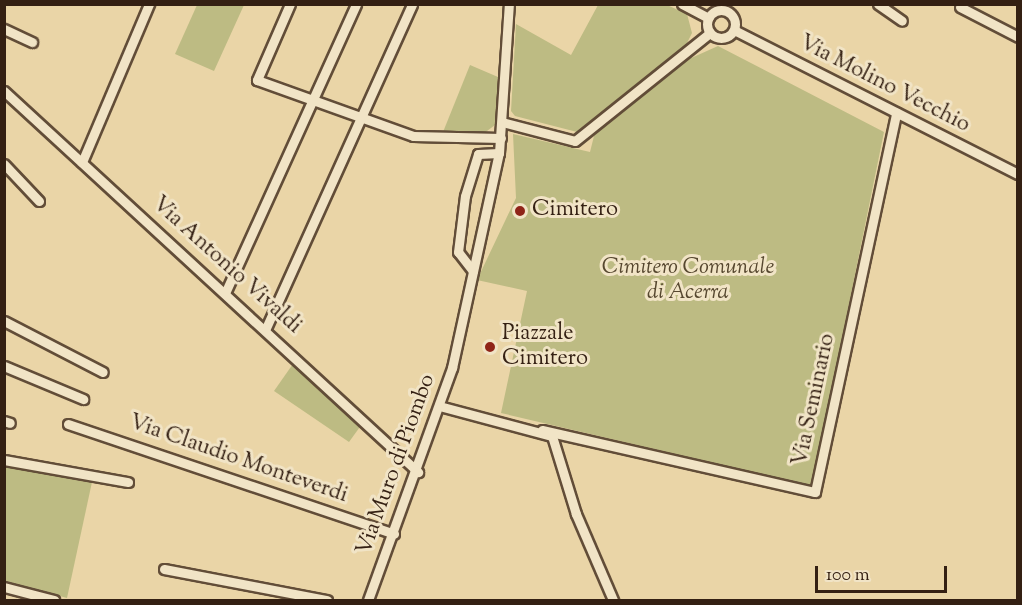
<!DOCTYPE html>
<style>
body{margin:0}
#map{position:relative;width:1022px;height:605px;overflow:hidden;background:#ead5a7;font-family:"Sorts Mill Goudy",serif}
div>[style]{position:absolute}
.green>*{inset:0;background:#bdbb83}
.roads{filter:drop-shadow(2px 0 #624d38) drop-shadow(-2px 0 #624d38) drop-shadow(0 2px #624d38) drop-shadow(0 -2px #624d38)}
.minor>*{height:9px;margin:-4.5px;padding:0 4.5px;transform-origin:4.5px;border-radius:4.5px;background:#f1e4c6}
.minor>.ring{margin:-4.5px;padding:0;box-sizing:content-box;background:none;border:9px solid #f1e4c6;border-radius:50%}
.dots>*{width:16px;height:16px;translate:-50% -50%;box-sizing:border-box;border:3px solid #f1e4c6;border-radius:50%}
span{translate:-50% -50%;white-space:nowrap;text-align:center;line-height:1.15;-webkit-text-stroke:6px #f1e4c6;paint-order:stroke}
.street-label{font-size:22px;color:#342013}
.poi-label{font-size:22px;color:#342013}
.left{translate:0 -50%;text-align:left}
.park-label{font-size:22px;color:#56472f;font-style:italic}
.frame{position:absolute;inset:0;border:6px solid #342013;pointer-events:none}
.scale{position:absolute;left:815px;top:566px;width:132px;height:27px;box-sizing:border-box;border:3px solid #342013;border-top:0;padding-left:8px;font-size:18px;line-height:21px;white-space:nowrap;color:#342013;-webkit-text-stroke:4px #f1e4c6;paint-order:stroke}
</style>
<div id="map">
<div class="green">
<i style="clip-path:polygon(197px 5px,244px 5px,214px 71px,175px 54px)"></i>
<i style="clip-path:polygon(598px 5px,667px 5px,687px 14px,692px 33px,686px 45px,577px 132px,515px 116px,511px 111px,516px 24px,571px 55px)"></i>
<i style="clip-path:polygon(718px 46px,884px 132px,812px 486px,501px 413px,527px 291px,477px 280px,516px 198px,513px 134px,590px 152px,594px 136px,622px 109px,689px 59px)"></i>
<i style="clip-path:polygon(470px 65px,498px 77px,495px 125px,483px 134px,441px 137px)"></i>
<i style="clip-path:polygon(295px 361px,362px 424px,349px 442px,274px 391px)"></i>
<i style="clip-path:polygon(4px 467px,92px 482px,67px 598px,5px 581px)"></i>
</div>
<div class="roads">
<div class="minor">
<i style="left:290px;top:4px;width:83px;rotate:113.5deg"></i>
<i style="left:257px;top:80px;width:166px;rotate:19.7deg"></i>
<i style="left:413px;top:136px;width:88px;rotate:1.3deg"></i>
<i style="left:682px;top:4px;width:30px;rotate:28deg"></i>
<i style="left:878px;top:4px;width:29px;rotate:35deg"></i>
<i style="left:960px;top:7px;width:65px;rotate:27.3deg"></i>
<i class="ring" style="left:707px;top:10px;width:19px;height:19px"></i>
<i style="left:4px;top:29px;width:31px;rotate:25deg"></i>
<i style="left:734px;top:30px;width:318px;rotate:26.9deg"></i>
<i style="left:4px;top:91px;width:563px;rotate:42.62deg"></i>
<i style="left:502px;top:122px;width:75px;rotate:14.6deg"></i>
<i style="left:575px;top:141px;width:173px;rotate:-38.7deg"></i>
<i style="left:82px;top:162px;width:172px;rotate:-67deg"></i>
<i style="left:4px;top:164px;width:51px;rotate:46.6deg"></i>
<i style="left:473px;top:271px;width:24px;rotate:-128deg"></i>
<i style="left:458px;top:252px;width:56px;rotate:-82.9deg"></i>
<i style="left:465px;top:196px;width:44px;rotate:-72.8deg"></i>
<i style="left:478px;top:154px;width:21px;rotate:-3deg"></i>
<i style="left:226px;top:291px;width:315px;rotate:-65.6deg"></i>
<i style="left:4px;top:321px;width:111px;rotate:27.3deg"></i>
<i style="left:266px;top:328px;width:355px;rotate:-65.7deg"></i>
<i style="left:4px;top:366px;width:86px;rotate:22.7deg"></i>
<i style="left:443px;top:407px;width:113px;rotate:14.9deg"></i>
<i style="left:552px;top:436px;width:82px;rotate:72.9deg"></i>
<i style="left:576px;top:514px;width:94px;rotate:66.7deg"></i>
<i style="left:4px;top:421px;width:6px;rotate:18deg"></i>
<i style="left:68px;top:424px;width:344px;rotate:18.6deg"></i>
<i style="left:542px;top:430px;width:280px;rotate:12.8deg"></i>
<i style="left:815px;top:492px;width:388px;rotate:-77.9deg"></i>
<i style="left:4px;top:460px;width:126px;rotate:10.1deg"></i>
<i style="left:164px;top:569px;width:166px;rotate:10.8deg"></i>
<i style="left:4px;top:587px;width:52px;rotate:14.6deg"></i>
<i style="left:368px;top:600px;width:247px;rotate:-70.1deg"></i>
<i style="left:452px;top:368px;width:220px;rotate:-77.7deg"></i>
<i style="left:499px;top:153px;width:149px;rotate:-86.2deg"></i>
</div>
</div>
<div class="dots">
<i style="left:520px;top:211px;background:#8f2418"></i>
<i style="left:490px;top:347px;background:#8f2418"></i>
</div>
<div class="street-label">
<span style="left:884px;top:85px;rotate:27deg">Via Molino Vecchio</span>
<span style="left:226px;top:266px;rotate:42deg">Via Antonio Vivaldi</span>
<span style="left:815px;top:400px;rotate:-78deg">Via Seminario</span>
<span style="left:238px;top:460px;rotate:19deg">Via Claudio Monteverdi</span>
<span style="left:397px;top:465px;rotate:-70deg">Via Muro di Piombo</span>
</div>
<div class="poi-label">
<span class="left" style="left:532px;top:211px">Cimitero</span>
<span class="left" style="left:502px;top:347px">Piazzale<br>Cimitero</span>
</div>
<div class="park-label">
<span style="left:688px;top:281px">Cimitero Comunale<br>di Acerra</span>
</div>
<div class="frame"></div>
<div class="scale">100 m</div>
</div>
